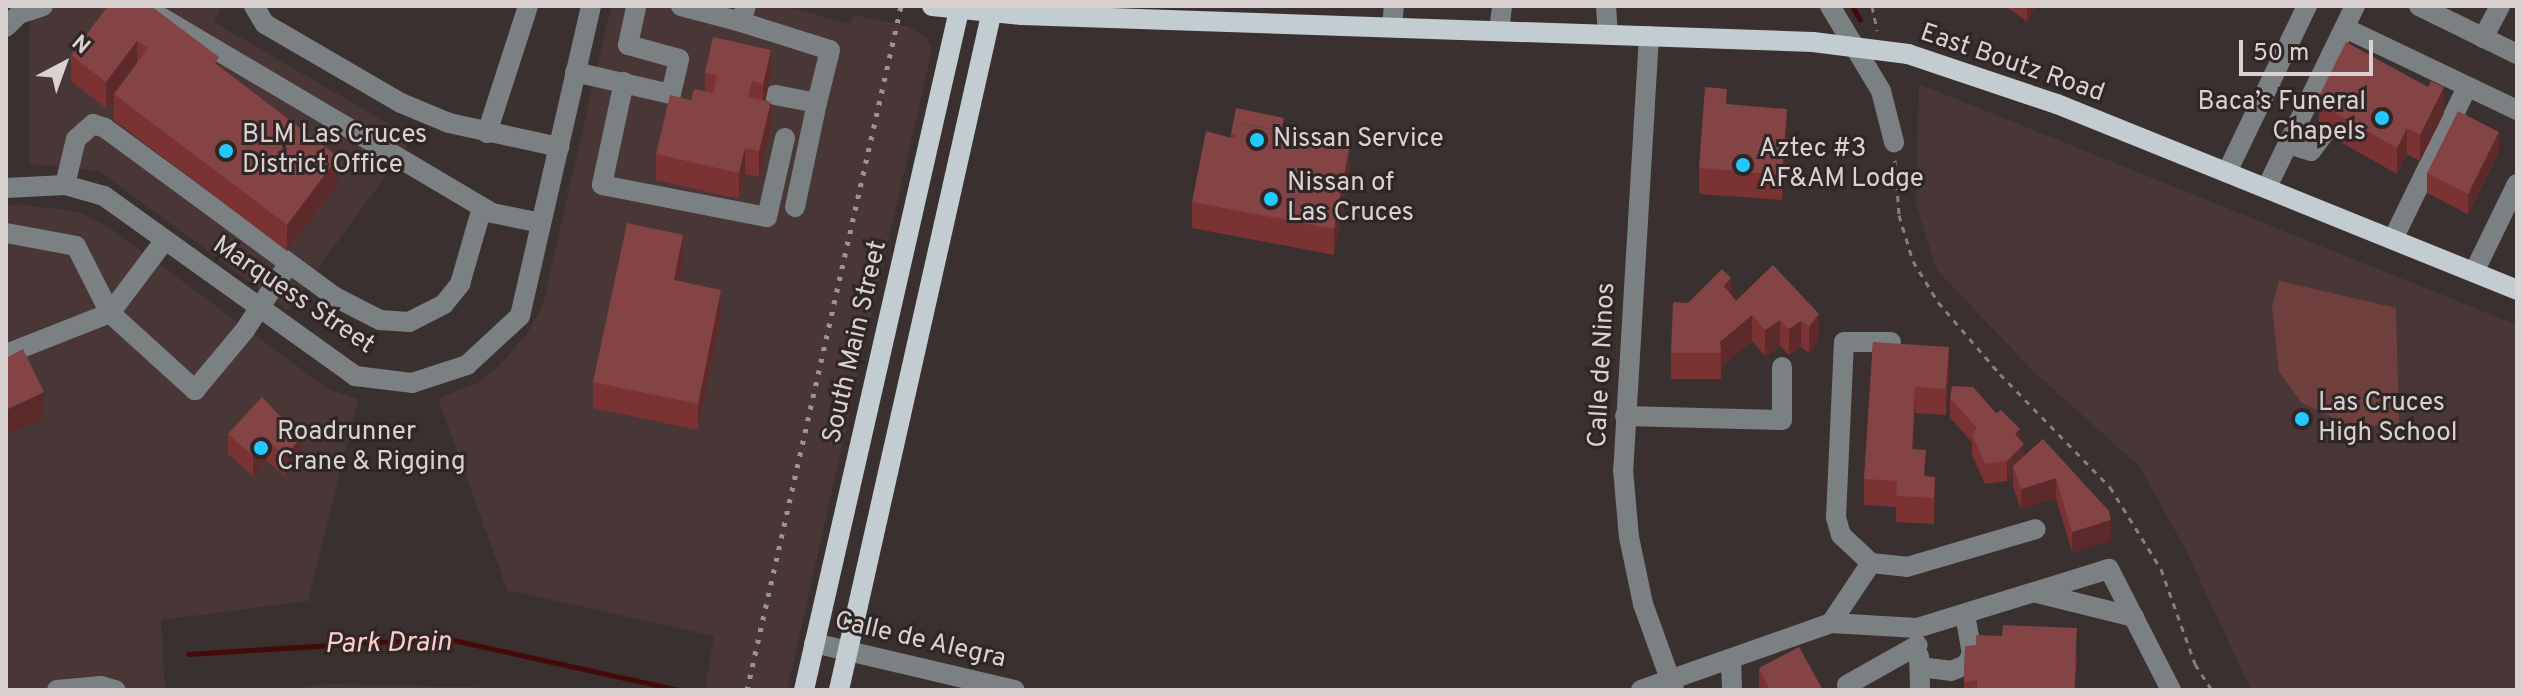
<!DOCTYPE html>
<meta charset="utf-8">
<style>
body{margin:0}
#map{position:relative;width:2523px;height:696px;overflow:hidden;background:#3a302f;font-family:Overpass,sans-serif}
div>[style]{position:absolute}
.built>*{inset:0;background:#483736}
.green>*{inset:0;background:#70403e}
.stream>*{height:5px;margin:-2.5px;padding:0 2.5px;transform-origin:2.5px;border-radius:2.5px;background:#43090d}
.path>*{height:3px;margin-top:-1.5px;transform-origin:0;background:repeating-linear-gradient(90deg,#877f7e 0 6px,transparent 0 12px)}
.minor>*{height:20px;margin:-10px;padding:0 10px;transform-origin:10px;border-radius:10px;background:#7b8082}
.major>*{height:20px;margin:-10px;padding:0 10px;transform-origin:10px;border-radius:10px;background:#c3cdd1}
.rail>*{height:5px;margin-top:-2.5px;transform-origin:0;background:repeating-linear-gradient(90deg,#9c9493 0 4px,transparent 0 12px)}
.wall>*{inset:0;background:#7a3233}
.shaded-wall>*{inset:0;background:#5c2a2a}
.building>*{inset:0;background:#844344}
.dots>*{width:22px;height:22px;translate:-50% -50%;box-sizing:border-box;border:4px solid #302626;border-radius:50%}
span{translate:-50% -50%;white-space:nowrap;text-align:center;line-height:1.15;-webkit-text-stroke:6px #302626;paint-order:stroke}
.street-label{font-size:26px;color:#d9d2d1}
.poi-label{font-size:26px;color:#d9d2d1}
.right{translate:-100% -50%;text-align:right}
.left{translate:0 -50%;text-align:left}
.water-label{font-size:28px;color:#fecdca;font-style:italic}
.frame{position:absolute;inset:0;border:8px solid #d9d2d1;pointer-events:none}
.north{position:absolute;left:24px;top:24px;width:80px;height:80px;-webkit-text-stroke:6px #302626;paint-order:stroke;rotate:41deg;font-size:22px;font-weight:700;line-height:32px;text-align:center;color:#d9d2d1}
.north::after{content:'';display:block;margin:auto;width:28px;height:36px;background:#d9d2d1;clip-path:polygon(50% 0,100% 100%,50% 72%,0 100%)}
.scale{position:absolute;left:2239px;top:40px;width:134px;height:36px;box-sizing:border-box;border:4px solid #d9d2d1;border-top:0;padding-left:10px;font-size:24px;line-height:28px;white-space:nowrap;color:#d9d2d1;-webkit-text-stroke:6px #302626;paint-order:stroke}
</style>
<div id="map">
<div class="built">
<i style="clip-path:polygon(30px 6px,222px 6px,214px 22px,413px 138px,288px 310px,99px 171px,29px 164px)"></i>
<i style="clip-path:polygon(611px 6px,784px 6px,850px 24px,853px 15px,907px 26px,926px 37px,932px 49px,787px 690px,705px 690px,714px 636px,507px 590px,438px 398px,478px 383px,499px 366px,527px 334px,543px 304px)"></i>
<i style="clip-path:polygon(1919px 84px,2517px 325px,2517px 690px,2251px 690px,2185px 548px,2139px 466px,2034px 372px,1937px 270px,1916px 204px)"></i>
<i style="clip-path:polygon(19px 204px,78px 212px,109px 227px,328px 389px,358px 399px,308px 601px,161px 620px,165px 690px,6px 690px,6px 207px)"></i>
<i style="clip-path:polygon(328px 684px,475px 687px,488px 690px,288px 690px)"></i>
</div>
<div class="green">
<i style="clip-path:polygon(2279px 281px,2396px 308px,2399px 425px,2351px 426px,2302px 403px,2279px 372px,2272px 305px)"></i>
</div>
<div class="stream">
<i style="left:1852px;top:6px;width:16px;rotate:60deg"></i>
<i style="left:188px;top:654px;width:256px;rotate:-3.6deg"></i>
<i style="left:444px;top:638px;width:241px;rotate:12.5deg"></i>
</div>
<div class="path">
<i style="left:1872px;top:6px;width:25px;rotate:78deg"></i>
<i style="left:1895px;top:160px;width:55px;rotate:85.8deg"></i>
<i style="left:1899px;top:215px;width:48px;rotate:73.1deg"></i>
<i style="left:1913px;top:261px;width:48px;rotate:58.6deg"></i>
<i style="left:1938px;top:302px;width:95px;rotate:49.3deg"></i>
<i style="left:2000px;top:374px;width:158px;rotate:45.8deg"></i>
<i style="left:2110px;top:487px;width:97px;rotate:58.1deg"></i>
<i style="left:2161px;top:569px;width:101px;rotate:70.3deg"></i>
<i style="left:2195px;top:664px;width:31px;rotate:57deg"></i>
</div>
<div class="minor">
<i style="left:142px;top:6px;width:407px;rotate:30.6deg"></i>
<i style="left:492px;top:213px;width:50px;rotate:11.5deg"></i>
<i style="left:254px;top:6px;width:21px;rotate:59deg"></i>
<i style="left:265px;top:24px;width:157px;rotate:30.2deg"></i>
<i style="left:401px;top:103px;width:52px;rotate:22.6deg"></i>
<i style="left:449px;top:123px;width:113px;rotate:12.3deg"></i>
<i style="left:681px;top:6px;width:62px;rotate:14.9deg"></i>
<i style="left:741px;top:22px;width:17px;rotate:-73deg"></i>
<i style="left:1606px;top:6px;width:29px;rotate:86deg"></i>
<i style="left:1830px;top:6px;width:99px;rotate:59deg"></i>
<i style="left:1881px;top:91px;width:53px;rotate:75.7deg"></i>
<i style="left:2419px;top:6px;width:109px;rotate:26.1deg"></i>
<i style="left:741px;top:22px;width:93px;rotate:17.5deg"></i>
<i style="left:830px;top:50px;width:55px;rotate:103.8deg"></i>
<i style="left:817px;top:103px;width:43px;rotate:-169.2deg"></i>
<i style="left:6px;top:27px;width:18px;rotate:-45deg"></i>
<i style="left:19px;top:14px;width:25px;rotate:-18deg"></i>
<i style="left:1392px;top:27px;width:21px;rotate:-85deg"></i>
<i style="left:2345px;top:28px;width:191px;rotate:25.5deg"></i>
<i style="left:1499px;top:31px;width:25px;rotate:-83deg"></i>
<i style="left:1649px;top:36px;width:434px;rotate:93.4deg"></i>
<i style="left:1623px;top:469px;width:68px;rotate:85deg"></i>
<i style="left:1629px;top:537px;width:68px;rotate:78.2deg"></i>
<i style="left:1643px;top:604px;width:91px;rotate:70.2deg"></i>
<i style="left:2483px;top:38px;width:36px;rotate:-62deg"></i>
<i style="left:575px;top:72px;width:98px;rotate:12.9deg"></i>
<i style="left:671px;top:94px;width:36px;rotate:-77deg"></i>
<i style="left:679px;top:59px;width:53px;rotate:-164.6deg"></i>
<i style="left:628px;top:45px;width:40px;rotate:-78deg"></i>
<i style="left:624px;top:82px;width:105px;rotate:102.1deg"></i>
<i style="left:602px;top:185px;width:168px;rotate:11deg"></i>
<i style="left:767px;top:217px;width:81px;rotate:-77.2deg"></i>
<i style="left:487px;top:133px;width:133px;rotate:-72.1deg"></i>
<i style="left:2288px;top:144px;width:24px;rotate:17deg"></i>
<i style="left:2311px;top:151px;width:26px;rotate:-53deg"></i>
<i style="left:2228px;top:170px;width:182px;rotate:-64.3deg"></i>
<i style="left:65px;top:185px;width:47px;rotate:-76.6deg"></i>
<i style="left:76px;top:139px;width:23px;rotate:-41deg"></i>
<i style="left:93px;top:124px;width:13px;rotate:18deg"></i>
<i style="left:105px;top:128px;width:285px;rotate:36.3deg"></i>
<i style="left:335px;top:297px;width:51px;rotate:27.1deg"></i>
<i style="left:380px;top:320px;width:29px;rotate:4deg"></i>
<i style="left:409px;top:322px;width:39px;rotate:-27deg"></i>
<i style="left:444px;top:304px;width:26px;rotate:-51deg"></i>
<i style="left:460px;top:284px;width:79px;rotate:-73.9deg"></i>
<i style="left:2267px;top:187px;width:201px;rotate:-64.1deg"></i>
<i style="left:6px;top:188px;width:59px;rotate:-2.9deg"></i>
<i style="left:65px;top:185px;width:41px;rotate:15.8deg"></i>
<i style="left:104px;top:196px;width:309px;rotate:35.6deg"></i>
<i style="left:355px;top:376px;width:57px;rotate:7deg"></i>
<i style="left:412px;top:383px;width:58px;rotate:-18.1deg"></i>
<i style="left:467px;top:365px;width:72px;rotate:-42.8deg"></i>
<i style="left:520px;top:316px;width:318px;rotate:-77.1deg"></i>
<i style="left:795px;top:207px;width:106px;rotate:-78.1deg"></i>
<i style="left:6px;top:233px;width:71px;rotate:10.5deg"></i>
<i style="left:76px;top:246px;width:75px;rotate:63.1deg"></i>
<i style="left:110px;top:313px;width:115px;rotate:42.2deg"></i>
<i style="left:195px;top:390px;width:78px;rotate:-50.2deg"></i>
<i style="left:245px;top:330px;width:77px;rotate:-56.7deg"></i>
<i style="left:2393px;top:239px;width:169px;rotate:-64deg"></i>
<i style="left:2474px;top:272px;width:98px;rotate:-64deg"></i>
<i style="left:6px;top:354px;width:112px;rotate:-21.5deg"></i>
<i style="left:110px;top:313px;width:91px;rotate:-53deg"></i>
<i style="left:1625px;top:416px;width:157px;rotate:1.5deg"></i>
<i style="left:1782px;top:420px;width:53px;rotate:-90deg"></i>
<i style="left:1871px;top:563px;width:41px;rotate:-137deg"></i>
<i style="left:1841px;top:535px;width:19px;rotate:-106deg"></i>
<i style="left:1836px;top:517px;width:175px;rotate:-87.4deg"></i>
<i style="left:1844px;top:342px;width:47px"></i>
<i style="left:2037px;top:593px;width:100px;rotate:13.9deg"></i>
<i style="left:1831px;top:623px;width:72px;rotate:-56.3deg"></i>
<i style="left:1871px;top:563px;width:36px;rotate:6deg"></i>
<i style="left:1907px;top:567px;width:134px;rotate:-16.4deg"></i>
<i style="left:814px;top:643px;width:206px;rotate:13.2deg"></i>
<i style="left:1919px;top:656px;width:34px;rotate:88deg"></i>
<i style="left:1731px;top:659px;width:31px;rotate:88deg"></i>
<i style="left:1920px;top:667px;width:31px;rotate:7deg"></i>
<i style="left:1951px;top:671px;width:16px;rotate:-22deg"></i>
<i style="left:1966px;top:665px;width:13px;rotate:-61deg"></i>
<i style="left:1972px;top:654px;width:40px;rotate:-100deg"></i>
<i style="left:57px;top:690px;width:44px;rotate:-5.2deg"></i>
<i style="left:101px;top:686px;width:15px;rotate:16deg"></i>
<i style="left:1641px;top:690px;width:201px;rotate:-19.4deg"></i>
<i style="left:1831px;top:623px;width:86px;rotate:3.3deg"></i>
<i style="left:1917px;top:628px;width:201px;rotate:-17.1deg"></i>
<i style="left:2109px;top:569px;width:136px;rotate:62.9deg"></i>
<i style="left:1849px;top:690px;width:5px;rotate:-112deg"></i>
<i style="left:1847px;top:685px;width:81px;rotate:-29.4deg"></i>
</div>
<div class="major">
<i style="left:932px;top:6px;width:90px;rotate:5.7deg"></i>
<i style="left:1022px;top:15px;width:791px;rotate:1.95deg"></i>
<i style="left:1813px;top:42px;width:96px;rotate:7.2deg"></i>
<i style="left:1908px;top:54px;width:157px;rotate:18.6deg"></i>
<i style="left:2057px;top:104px;width:496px;rotate:22deg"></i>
<i style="left:804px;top:690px;width:702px;rotate:-77.15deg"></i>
<i style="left:839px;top:690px;width:701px;rotate:-77.31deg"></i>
</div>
<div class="rail">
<i style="left:747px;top:690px;width:701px;rotate:-77.31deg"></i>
</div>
<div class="wall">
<i style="clip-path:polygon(108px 6px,219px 66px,338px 183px,287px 251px,114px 120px,114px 98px,106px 108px,71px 81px,71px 55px)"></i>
<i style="clip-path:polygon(2004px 6px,2036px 6px,2027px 21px)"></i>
<i style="clip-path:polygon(705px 73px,771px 76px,765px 101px,771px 128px,759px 177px,745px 174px,739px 199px,656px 180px,656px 154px,691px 100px,705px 92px)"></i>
<i style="clip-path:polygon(2319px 96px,2444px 113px,2420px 161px,2407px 154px,2397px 174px,2335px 139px,2335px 130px,2319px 122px)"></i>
<i style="clip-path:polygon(1727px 104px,1787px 135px,1782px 200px,1699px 194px,1699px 168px)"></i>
<i style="clip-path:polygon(1284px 131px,1350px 170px,1334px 255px,1192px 228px,1192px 202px,1231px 138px,1231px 134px)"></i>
<i style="clip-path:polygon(2499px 152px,2468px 214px,2427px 193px,2427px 173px)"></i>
<i style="clip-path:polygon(683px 261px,679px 281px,721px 316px,698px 430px,593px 408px,593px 382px)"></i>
<i style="clip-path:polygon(1773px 265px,1819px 340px,1809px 353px,1801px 347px,1789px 355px,1780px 346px,1765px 356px,1752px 341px,1721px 367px,1721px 379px,1671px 379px,1671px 353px,1731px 294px,1736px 301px)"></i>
<i style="clip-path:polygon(1873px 342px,1949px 373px,1946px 415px,1915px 413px,1913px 449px,1926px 477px,1935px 477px,1934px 524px,1896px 522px,1896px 507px,1864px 505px,1864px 479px)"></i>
<i style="clip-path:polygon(262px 397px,301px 459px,285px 476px,267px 461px,253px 476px,228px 454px,228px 434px)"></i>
<i style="clip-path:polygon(1950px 398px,2020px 439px,2024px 456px,2043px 439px,2111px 541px,2072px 552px,2056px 498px,2021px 509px,2013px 486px,2013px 475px,2007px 481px,1985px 484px,1972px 455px,1972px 442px,1950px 418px)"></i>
<i style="clip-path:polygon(1965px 646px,2077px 654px,2075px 690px,1964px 690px)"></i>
<i style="clip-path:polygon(1759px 668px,1823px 690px,1759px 690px)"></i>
</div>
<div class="shaded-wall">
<i style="clip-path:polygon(2027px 6px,2036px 6px,2027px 21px)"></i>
<i style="clip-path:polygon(137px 41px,137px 67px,114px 94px,114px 98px,106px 108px,106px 82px)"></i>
<i style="clip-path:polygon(771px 50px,771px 76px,763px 110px,763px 84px)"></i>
<i style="clip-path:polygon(2444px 87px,2444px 113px,2420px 161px,2420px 135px)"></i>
<i style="clip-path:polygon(771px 102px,771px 128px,759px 177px,759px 151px)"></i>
<i style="clip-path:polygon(1787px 109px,1787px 135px,1782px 200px,1782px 175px)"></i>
<i style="clip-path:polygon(2407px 128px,2407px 154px,2397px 174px,2397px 148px)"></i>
<i style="clip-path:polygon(2499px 132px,2499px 152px,2468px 214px,2468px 194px)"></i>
<i style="clip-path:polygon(1350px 144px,1350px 170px,1334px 255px,1334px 229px)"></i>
<i style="clip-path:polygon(745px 148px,745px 174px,739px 199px,739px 173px)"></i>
<i style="clip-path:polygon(338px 157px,338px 183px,287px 251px,287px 225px)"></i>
<i style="clip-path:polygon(683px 235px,683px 261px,674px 306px,674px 280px)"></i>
<i style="clip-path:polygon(1731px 278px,1731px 304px,1724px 286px)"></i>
<i style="clip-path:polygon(721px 290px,721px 316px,698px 430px,698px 404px)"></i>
<i style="clip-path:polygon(1819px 314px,1819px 340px,1809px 353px,1809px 327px)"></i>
<i style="clip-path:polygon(1752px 315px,1752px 341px,1721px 367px,1720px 342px)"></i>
<i style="clip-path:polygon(1780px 320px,1780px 346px,1765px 356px,1765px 330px)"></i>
<i style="clip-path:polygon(1801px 321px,1801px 347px,1789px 355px,1789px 329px)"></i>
<i style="clip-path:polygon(1949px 347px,1949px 373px,1946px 415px,1946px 389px)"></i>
<i style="clip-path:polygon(1915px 387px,1915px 413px,1912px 475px,1912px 449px)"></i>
<i style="clip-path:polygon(44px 392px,44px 418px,6px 436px,6px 410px)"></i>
<i style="clip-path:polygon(2020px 429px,2020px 448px,2024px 444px,2024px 464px,2013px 466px,2013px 475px,2007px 481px,2007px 461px,2015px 434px)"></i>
<i style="clip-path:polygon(301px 438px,301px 459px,285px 476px,285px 456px)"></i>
<i style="clip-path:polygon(267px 440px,267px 461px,253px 476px,253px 456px)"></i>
<i style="clip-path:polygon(1935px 477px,1935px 503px,1934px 524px,1934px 498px)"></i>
<i style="clip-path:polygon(2056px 478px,2056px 498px,2021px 509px,2021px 489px)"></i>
<i style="clip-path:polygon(2111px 520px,2111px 541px,2072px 552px,2072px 532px)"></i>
</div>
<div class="building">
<i style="clip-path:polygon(108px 6px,151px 6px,219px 57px,215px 63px,338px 157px,287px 225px,114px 94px,148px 48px,137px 41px,106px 82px,71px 55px)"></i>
<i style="clip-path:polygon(713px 37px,771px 50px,763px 84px,752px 81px,748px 97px,771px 102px,759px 151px,745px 148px,739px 173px,656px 154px,670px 95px,691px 100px,694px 89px,713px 93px,717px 75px,705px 73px)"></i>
<i style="clip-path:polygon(2346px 42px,2428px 87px,2431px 81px,2444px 87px,2420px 135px,2407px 128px,2397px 148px,2335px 113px,2339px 106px,2319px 96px)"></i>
<i style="clip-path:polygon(1705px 87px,1727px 89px,1726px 104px,1787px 109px,1782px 175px,1699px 168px)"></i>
<i style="clip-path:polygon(1236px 108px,1284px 118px,1281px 131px,1238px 123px,1236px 135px,1231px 134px)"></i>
<i style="clip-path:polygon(2458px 111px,2499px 132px,2468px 194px,2427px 173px)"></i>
<i style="clip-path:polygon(1238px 123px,1350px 144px,1334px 229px,1192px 202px,1206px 131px,1235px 139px)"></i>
<i style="clip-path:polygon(627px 223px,683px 235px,674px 280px,721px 290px,698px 404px,593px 382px)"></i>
<i style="clip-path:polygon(1773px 265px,1819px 314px,1809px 327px,1801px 321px,1789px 329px,1780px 320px,1765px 330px,1752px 315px,1720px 342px,1721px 353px,1671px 353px,1673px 302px,1688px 303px,1722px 269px,1731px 278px,1724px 286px,1736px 301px)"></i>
<i style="clip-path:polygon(1873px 342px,1949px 347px,1946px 389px,1915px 387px,1912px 449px,1926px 450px,1924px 476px,1935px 477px,1934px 498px,1896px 496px,1897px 481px,1864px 479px)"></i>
<i style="clip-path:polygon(23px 349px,44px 392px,6px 410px,6px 358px)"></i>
<i style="clip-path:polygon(1952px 386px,1973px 387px,1996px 413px,2001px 410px,2020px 429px,2015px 434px,2024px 444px,2007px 461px,1985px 464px,1972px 435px,1977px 428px,1950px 398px)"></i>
<i style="clip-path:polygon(262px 397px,301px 438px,285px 456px,267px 440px,253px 456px,228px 434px)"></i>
<i style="clip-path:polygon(2043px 439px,2109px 511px,2111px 520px,2072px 532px,2056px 478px,2021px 489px,2013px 466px)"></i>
<i style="clip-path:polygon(2003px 625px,2077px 628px,2074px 690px,1977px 690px,1977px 680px,1964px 682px,1965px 646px,1976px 645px,1976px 635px,2002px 636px)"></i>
<i style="clip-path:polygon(1799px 647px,1823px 690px,1770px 690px,1759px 668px)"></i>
</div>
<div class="dots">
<i style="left:2382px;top:118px;background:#23c9fe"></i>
<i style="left:1257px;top:140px;background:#23c9fe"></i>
<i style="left:226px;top:151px;background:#23c9fe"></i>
<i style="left:1743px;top:165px;background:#23c9fe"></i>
<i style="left:1271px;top:199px;background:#23c9fe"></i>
<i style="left:2302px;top:419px;background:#23c9fe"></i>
<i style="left:261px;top:448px;background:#23c9fe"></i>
</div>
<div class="street-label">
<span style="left:2012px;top:64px;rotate:19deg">East Boutz Road</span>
<span style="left:293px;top:296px;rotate:34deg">Marquess Street</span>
<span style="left:856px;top:342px;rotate:-77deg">South Main Street</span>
<span style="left:1603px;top:365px;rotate:-87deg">Calle de Ninos</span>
<span style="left:920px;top:641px;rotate:13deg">Calle de Alegra</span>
</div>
<div class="poi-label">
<span class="right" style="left:2366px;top:118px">Baca’s Funeral<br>Chapels</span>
<span class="left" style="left:242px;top:151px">BLM Las Cruces<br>District Office</span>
<span class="left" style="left:1273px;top:140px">Nissan Service</span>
<span class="left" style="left:1759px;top:165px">Aztec #3<br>AF&amp;AM Lodge</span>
<span class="left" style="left:1287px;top:199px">Nissan of<br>Las Cruces</span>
<span class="left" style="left:2318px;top:419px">Las Cruces<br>High School</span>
<span class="left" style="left:277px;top:448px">Roadrunner<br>Crane &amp; Rigging</span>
</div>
<div class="water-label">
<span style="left:388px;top:644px;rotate:-1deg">Park Drain</span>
</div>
<div class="frame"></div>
<div class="north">N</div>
<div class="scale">50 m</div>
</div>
